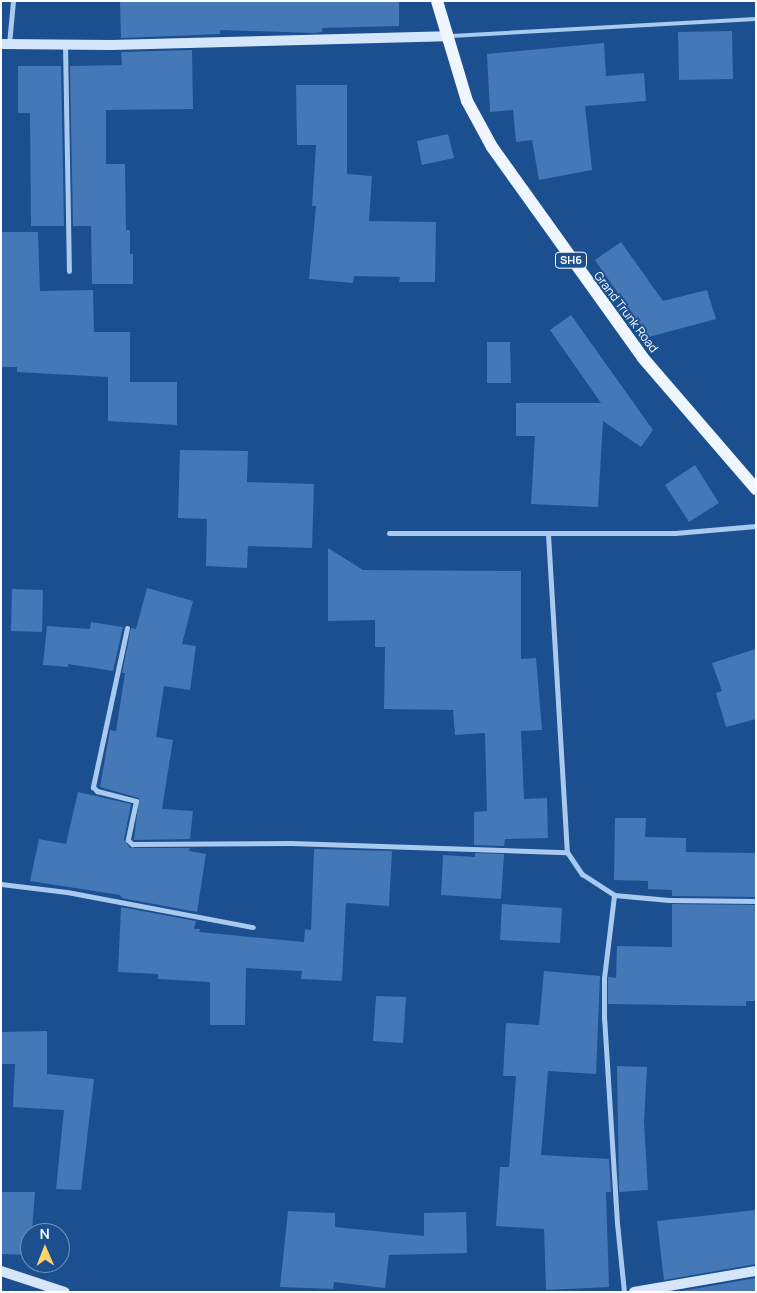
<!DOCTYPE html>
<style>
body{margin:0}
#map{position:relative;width:757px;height:1293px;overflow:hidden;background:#1b4f8f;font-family:Manrope,sans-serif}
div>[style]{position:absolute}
.building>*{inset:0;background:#4478b7}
.lane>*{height:4px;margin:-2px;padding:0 2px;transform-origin:2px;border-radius:2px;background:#a9c9ee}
.street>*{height:5px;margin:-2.5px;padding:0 2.5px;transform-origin:2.5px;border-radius:2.5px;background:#a9c9ee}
.secondary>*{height:10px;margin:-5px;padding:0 5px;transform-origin:5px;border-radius:5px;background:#d6e6fa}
.primary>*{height:12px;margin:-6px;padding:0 6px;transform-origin:6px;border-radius:6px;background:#f0f6ff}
span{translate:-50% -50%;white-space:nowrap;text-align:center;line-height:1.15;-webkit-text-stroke:4px #1b4f8f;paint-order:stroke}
.shield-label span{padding:1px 4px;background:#1b4f8f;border:1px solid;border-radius:4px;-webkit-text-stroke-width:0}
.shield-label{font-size:11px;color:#fff;font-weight:700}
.street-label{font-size:12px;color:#fff}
.frame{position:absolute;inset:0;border:2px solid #fff;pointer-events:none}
.north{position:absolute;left:20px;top:1223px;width:50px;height:50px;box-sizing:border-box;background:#1b4f8f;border:1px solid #7695bc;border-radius:50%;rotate:359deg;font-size:14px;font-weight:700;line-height:20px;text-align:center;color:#fff}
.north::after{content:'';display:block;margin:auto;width:18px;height:22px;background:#ffd166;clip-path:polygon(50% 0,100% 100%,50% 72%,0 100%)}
</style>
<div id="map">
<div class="building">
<i style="clip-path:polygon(120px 1px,399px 1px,399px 26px,322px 28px,322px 32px,315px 33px,220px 30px,220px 34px,121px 38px)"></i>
<i style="clip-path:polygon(732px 31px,733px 79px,679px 80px,678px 32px)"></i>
<i style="clip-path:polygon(604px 43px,606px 76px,644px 73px,646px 101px,585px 106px,592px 170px,539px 180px,532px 140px,516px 142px,513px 110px,490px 112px,487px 54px)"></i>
<i style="clip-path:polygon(192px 50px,193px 109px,106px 110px,106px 164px,125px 164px,126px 230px,130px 230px,130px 254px,133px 254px,133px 284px,92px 284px,91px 226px,73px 226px,70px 66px,122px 65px,121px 52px)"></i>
<i style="clip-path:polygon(18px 66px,61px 66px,64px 226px,31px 226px,30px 113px,18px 113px)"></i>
<i style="clip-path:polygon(296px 85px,347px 85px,347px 174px,372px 176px,369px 221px,436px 222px,435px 282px,399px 282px,400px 277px,354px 276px,353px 283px,309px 279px,316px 206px,312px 206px,316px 145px,297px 145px)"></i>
<i style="clip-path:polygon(448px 134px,454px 158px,422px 165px,417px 141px)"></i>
<i style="clip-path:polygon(1px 232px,38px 232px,40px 291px,93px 290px,94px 332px,130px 332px,130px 382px,177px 382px,177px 425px,108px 421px,108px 377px,17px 372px,17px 367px,1px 367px)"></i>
<i style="clip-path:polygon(621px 242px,663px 301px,707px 290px,716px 319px,641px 339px,635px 318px,595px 260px)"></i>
<i style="clip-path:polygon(571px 315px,653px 430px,641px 447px,603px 421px,598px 507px,531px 504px,535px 436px,516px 436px,516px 403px,601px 403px,550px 330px)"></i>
<i style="clip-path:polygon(487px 342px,510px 342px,511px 383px,487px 383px)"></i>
<i style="clip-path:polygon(180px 450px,248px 451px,247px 482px,314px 484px,312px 548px,248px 546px,247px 568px,206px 566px,207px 519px,178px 518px)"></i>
<i style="clip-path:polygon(695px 465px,719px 503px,689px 522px,665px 485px)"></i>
<i style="clip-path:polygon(328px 548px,363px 570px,521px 571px,521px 659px,536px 658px,542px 730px,521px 731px,524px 799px,547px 798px,548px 838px,505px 839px,504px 846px,474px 845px,474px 812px,487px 811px,485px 733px,455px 735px,453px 710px,384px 709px,385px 647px,375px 647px,375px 620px,328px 621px)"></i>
<i style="clip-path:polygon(147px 588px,193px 601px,182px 644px,196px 646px,190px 690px,164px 686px,156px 737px,173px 740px,162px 809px,193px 811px,190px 839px,134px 840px,139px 798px,100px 787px,110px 730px,116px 731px,125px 673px,122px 673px,131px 628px,136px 629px)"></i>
<i style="clip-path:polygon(12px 589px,43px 590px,42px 632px,11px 631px)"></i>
<i style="clip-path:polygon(91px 622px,123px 627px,113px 671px,68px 664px,68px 667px,43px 665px,47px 626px,90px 629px)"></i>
<i style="clip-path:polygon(756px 649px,756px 719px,726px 727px,716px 693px,722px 691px,712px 663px)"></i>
<i style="clip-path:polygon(78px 792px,131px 804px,124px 840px,130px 848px,190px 848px,189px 851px,206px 854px,197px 912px,122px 898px,120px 895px,30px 881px,39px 839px,66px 844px)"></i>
<i style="clip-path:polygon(615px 818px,646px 818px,645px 837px,686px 838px,686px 852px,756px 853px,756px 897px,672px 896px,672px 890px,648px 889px,648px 881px,614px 880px)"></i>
<i style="clip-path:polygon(314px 849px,392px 851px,389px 906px,346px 903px,342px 981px,301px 979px,302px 971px,246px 968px,245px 1025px,210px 1025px,210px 982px,158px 979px,158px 974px,118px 972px,121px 907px,196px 921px,194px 929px,200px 929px,199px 932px,304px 942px,305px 929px,311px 930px)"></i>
<i style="clip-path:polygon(475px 853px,504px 854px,501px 899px,441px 895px,443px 855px,475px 857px)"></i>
<i style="clip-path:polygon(502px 904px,562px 908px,560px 943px,500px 940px)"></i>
<i style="clip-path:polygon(672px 904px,756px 905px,756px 1001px,746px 1001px,746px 1006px,608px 1004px,608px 977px,616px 978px,617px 946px,672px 947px)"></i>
<i style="clip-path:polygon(544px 971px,600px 976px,596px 1074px,548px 1071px,541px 1155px,609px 1159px,611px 1192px,606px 1192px,609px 1287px,546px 1290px,544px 1229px,496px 1226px,500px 1167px,509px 1167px,516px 1076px,503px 1076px,506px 1023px,539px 1025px)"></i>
<i style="clip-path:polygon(376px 996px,406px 997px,403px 1043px,373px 1041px)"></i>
<i style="clip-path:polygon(47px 1031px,47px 1074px,94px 1079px,81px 1190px,56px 1189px,64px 1110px,13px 1107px,15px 1064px,2px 1064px,1px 1032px)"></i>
<i style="clip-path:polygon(617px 1066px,647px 1067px,644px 1122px,648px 1190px,619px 1192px)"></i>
<i style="clip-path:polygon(1px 1192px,35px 1192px,30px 1255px,1px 1254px)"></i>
<i style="clip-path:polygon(756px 1210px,756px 1264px,664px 1280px,657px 1221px)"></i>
<i style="clip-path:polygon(288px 1211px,335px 1213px,335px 1227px,424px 1236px,424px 1213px,466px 1212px,467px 1253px,389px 1255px,385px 1288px,334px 1282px,333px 1289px,280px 1287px)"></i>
<i style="clip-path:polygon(756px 1278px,756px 1292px,676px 1292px)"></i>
</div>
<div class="lane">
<i style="left:451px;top:36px;width:305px;rotate:-3.2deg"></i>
</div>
<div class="street">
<i style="left:9px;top:44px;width:43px;rotate:-84.7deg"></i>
<i style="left:65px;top:45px;width:226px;rotate:89deg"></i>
<i style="left:389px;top:533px;width:286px"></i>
<i style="left:675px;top:533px;width:81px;rotate:-4.9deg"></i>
<i style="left:548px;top:534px;width:319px;rotate:86.6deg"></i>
<i style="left:567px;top:852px;width:27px;rotate:56deg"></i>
<i style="left:582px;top:874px;width:38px;rotate:33deg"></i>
<i style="left:127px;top:628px;width:163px;rotate:102.1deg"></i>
<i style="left:93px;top:787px;width:6px;rotate:45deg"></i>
<i style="left:97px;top:791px;width:40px;rotate:14.4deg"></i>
<i style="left:136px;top:801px;width:40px;rotate:102deg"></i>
<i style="left:128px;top:840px;width:6px;rotate:45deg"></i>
<i style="left:132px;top:844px;width:159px;rotate:-0.4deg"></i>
<i style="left:291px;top:843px;width:276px;rotate:1.9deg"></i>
<i style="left:1px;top:884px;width:66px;rotate:6.9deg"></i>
<i style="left:67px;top:892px;width:189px;rotate:10.7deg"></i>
<i style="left:624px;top:1292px;width:69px;rotate:-95.8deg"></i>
<i style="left:617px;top:1223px;width:205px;rotate:-93.6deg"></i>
<i style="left:604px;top:1018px;width:40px;rotate:-90deg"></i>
<i style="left:604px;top:978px;width:84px;rotate:-83.1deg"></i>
<i style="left:614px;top:895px;width:55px;rotate:5.2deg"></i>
<i style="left:669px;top:900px;width:87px;rotate:0.7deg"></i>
</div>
<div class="secondary">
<i style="left:1px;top:44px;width:110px;rotate:0.5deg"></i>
<i style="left:111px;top:45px;width:335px;rotate:-1.5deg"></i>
<i style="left:1px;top:1271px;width:67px;rotate:18.2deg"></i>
<i style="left:634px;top:1292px;width:124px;rotate:-9.8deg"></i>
</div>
<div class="primary">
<i style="left:437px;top:1px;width:104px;rotate:73.3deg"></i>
<i style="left:467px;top:101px;width:52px;rotate:61.5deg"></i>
<i style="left:492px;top:147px;width:259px;rotate:54.4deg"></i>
<i style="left:643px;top:358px;width:173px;rotate:49.2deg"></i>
</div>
<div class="shield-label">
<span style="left:571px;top:260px">SH6</span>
</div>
<div class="street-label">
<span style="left:626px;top:312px;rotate:53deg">Grand Trunk Road</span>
</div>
<div class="frame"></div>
<div class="north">N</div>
</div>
